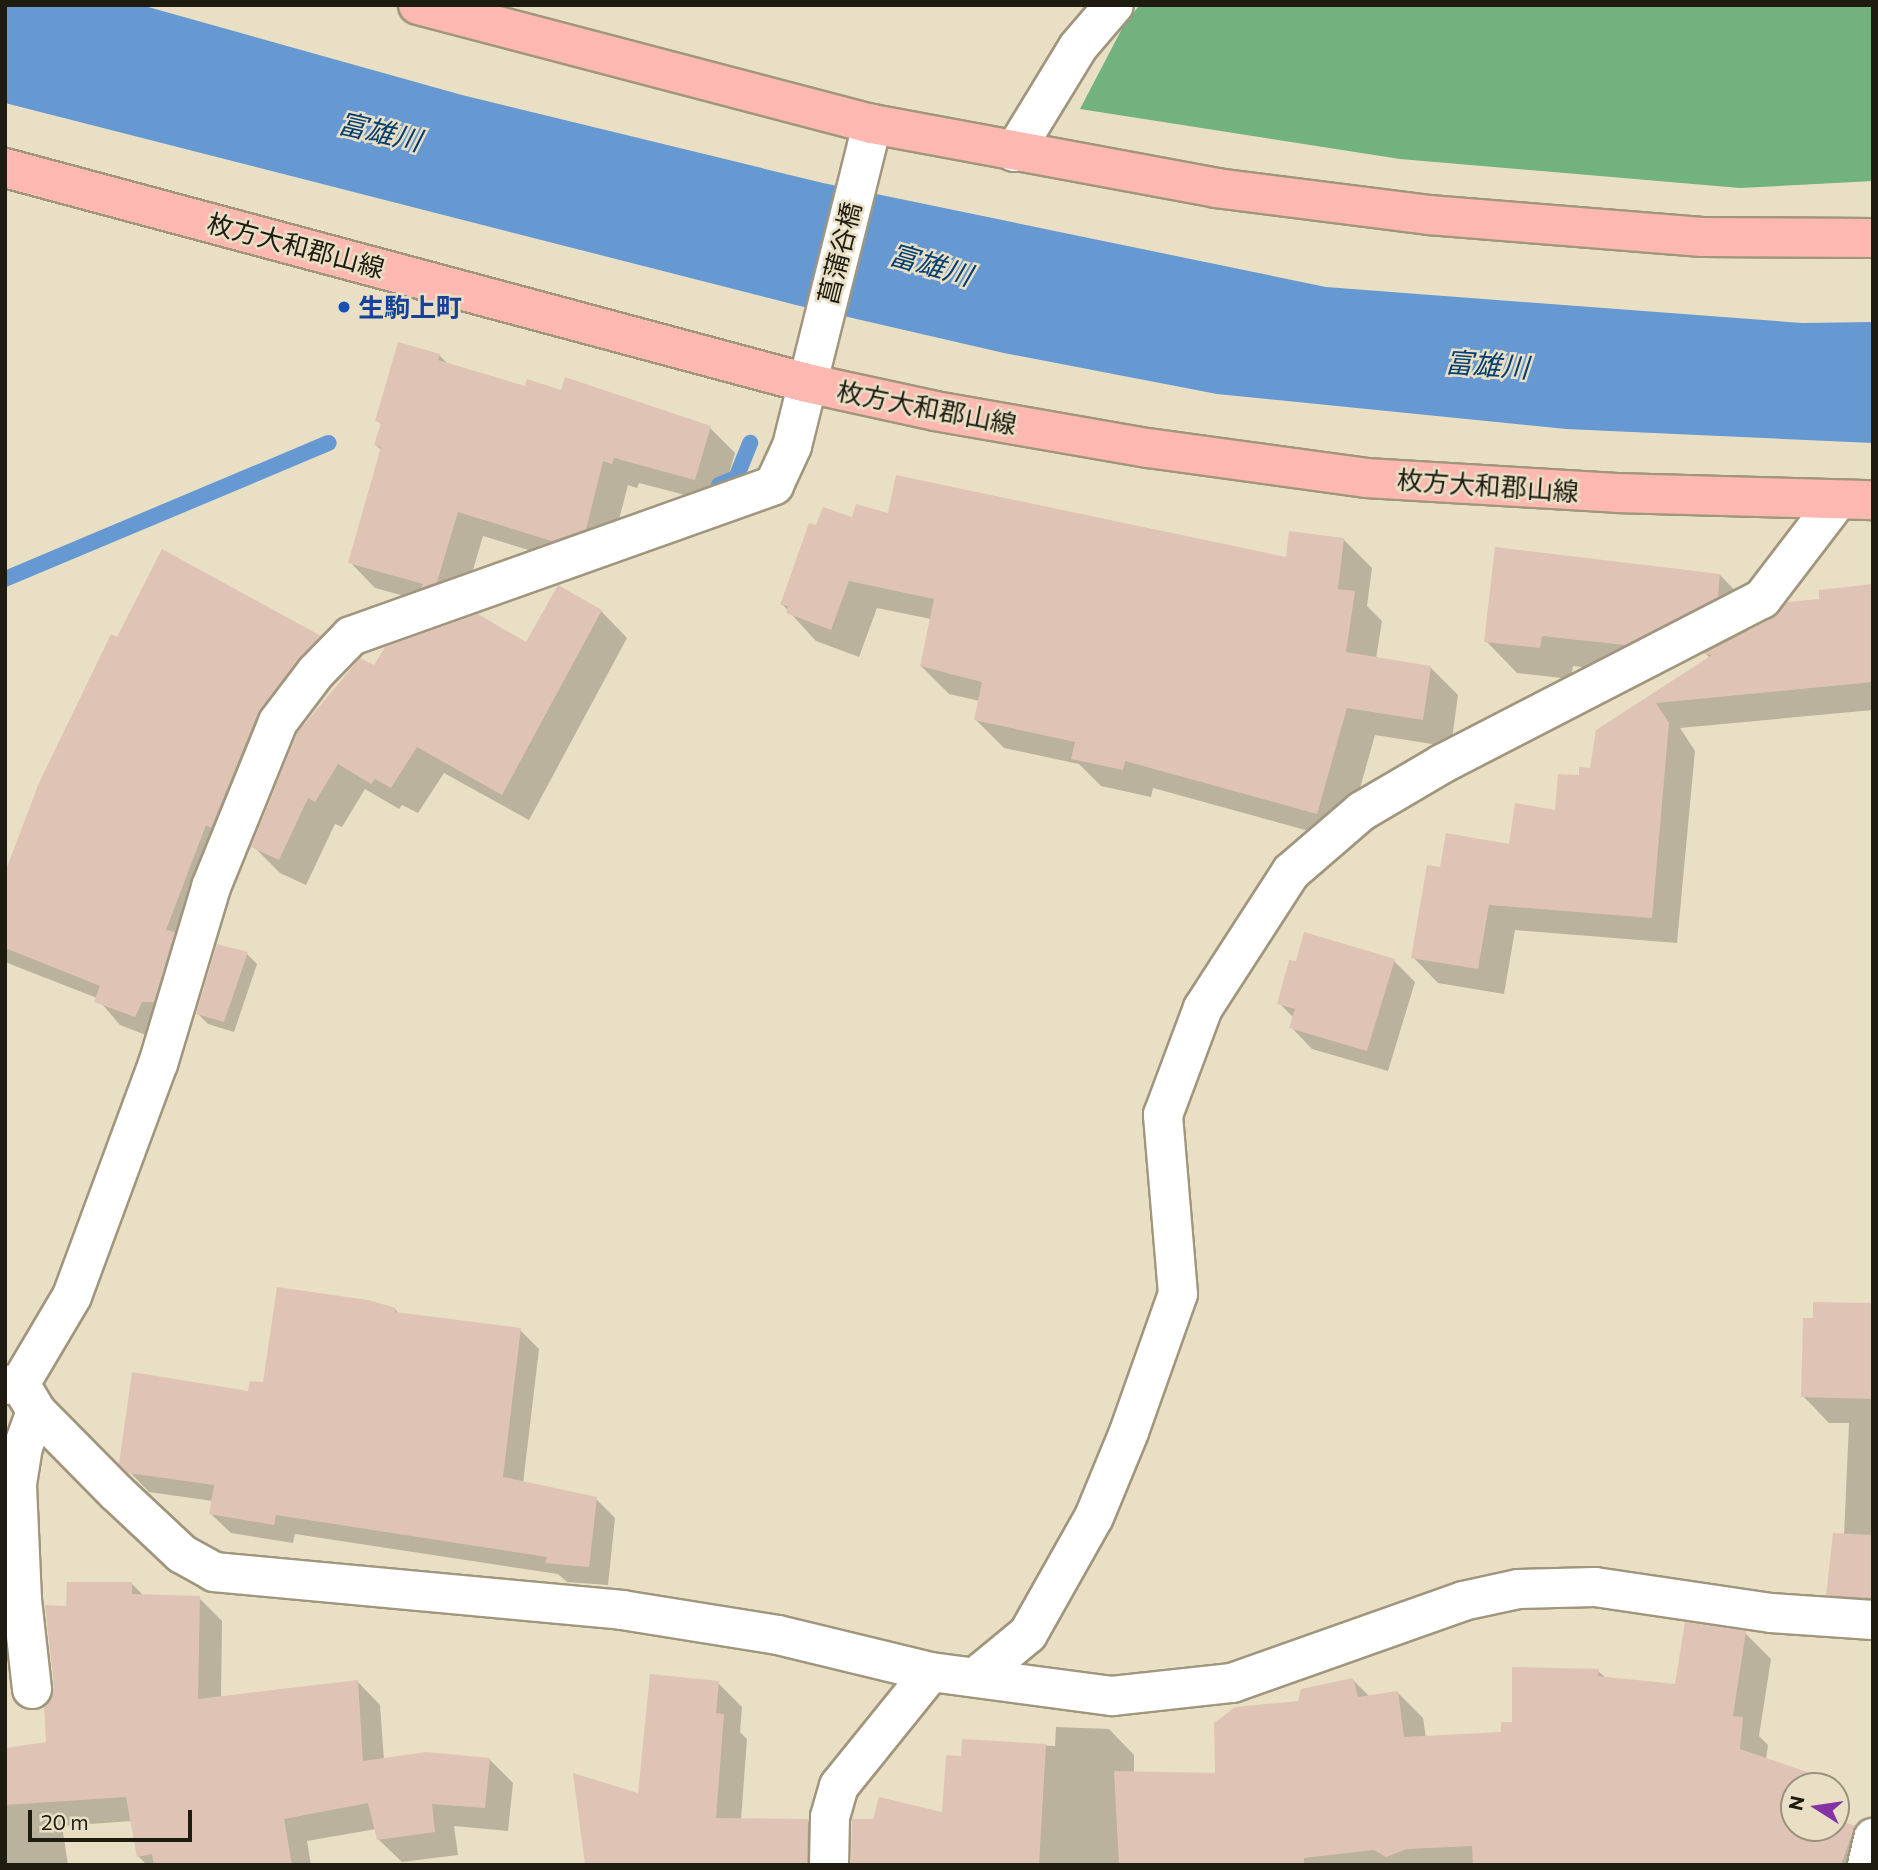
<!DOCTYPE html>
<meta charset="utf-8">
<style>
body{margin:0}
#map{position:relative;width:1878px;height:1870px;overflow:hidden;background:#e9dfc4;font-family:Commissioner,"Noto Sans JP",sans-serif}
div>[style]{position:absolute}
.forest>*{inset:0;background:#71b27f}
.water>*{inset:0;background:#6699d2}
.shadow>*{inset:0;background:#0003}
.stream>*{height:16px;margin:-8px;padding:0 8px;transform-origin:8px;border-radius:8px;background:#6699d2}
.building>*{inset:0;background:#dfc4b5}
.roads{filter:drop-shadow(2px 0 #a0967e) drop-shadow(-2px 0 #a0967e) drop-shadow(0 2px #a0967e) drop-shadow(0 -2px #a0967e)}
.minor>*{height:38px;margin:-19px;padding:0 19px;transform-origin:19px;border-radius:19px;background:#fff}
.primary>*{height:38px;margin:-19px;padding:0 19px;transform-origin:19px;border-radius:19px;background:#fcb8b1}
.dots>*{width:19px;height:19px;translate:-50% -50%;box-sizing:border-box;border:4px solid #e9dfc4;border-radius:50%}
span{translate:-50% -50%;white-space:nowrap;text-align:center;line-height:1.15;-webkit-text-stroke:5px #e9dfc4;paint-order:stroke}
.street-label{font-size:26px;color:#1e1b11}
.transit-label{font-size:26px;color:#164399;font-weight:700}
.left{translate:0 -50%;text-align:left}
.water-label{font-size:28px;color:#064073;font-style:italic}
.frame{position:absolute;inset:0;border:7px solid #1e1b11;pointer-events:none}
.north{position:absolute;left:1780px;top:1772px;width:70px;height:70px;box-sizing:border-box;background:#e9dfc4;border:2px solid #98917c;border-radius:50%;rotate:282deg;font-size:19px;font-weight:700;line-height:28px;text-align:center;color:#1e1b11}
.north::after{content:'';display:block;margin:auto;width:24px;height:32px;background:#8333a3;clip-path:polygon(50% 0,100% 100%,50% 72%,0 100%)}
.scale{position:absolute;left:28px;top:1810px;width:164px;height:32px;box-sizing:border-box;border:4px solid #1e1b11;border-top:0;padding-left:9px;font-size:21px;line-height:24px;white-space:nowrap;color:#1e1b11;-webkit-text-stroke:5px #e9dfc4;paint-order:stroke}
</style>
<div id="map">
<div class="forest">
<i style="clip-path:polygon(1140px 5px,1873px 5px,1873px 181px,1740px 188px,1400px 159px,1080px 109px,1126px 21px)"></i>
</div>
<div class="water">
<i style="clip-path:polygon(5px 5px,141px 5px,462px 95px,823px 183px,1326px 287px,1802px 323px,1873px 322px,1873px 443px,1566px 429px,1217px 394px,1004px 353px,796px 305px,5px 103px)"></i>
</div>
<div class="shadow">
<i style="clip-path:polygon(439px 355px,450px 366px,526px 389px,562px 392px,710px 428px,735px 453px,720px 504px,639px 483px,637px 488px,628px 485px,610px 554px,578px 565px,483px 536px,462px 607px,441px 606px,375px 588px,350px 562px,382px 451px,376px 445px,382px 425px,377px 420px)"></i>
<i style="clip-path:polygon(889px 515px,1287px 559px,1344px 540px,1372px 568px,1367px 606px,1382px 621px,1376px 659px,1430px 667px,1458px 695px,1451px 747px,1375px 735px,1345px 841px,1153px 788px,1151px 797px,1101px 786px,1079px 764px,1004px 748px,976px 720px,980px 701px,949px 694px,921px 666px,931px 619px,877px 608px,859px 657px,816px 641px,782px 604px,817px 528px)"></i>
<i style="clip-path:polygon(1720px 575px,1751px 607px,1748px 633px,1821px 601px,1873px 588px,1873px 710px,1680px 728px,1695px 751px,1677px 943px,1515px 930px,1504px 994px,1438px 983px,1413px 957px,1442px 869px,1510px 846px,1556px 812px,1592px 769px,1597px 731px,1710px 658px,1704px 652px,1657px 676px,1573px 666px,1571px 679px,1517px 673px,1486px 641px)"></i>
<i style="clip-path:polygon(601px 611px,627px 638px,529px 820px,444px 773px,418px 813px,402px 805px,399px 809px,365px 789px,342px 827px,335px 824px,306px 885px,280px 873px,253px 846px,375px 667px,527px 644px)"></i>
<i style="clip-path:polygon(320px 637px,343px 661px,284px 733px,159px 1040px,120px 1025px,97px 998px,5px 962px,5px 876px,117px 640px)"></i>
<i style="clip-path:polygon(247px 954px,257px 964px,234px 1032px,208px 1024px,198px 1014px)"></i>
<i style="clip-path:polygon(1394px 961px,1415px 982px,1388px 1071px,1312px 1049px,1291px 1027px,1294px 1018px,1279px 1003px)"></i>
<i style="clip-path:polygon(1873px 1308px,1873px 1622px,1855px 1621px,1828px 1594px,1844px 1536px,1849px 1423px,1829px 1423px,1803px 1396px)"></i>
<i style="clip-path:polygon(395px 1309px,400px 1315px,520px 1330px,539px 1349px,523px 1484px,596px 1499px,615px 1518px,608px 1585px,567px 1582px,558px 1574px,295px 1534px,293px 1543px,231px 1533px,211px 1514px,213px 1501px,149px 1492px,121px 1463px)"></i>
<i style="clip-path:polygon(131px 1583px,144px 1596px,199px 1598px,222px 1621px,221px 1698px,357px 1681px,380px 1705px,384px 1760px,489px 1759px,513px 1783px,508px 1831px,454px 1826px,458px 1855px,402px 1862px,378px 1839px,376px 1829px,307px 1841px,311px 1865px,147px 1865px,138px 1856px,132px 1821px,62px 1826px,68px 1865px,5px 1865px,5px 1750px,48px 1743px,68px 1607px)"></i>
<i style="clip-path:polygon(1745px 1633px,1771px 1659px,1759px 1736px,1768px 1745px,1766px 1759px,1824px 1779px,1831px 1786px,1794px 1786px,1794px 1828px,1836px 1828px,1836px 1791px,1850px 1805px,1845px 1824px,1873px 1846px,1873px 1865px,853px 1865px,944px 1815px,962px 1758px,963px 1741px,1055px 1746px,1056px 1727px,1109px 1729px,1134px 1755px,1134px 1773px,1217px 1774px,1300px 1703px,1353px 1680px,1370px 1697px,1398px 1693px,1423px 1718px,1426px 1738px,1502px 1734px,1598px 1671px,1606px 1678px,1677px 1686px)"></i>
<i style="clip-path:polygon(718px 1683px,742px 1707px,740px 1732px,747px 1739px,741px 1820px,807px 1820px,831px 1844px,831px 1865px,586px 1865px)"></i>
</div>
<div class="stream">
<i style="left:719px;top:485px;width:18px;rotate:-22deg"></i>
<i style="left:736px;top:478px;width:38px;rotate:-68deg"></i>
<i style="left:5px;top:579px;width:351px;rotate:-22.8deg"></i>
</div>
<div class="building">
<i style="clip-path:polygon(398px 342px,440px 354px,438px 360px,525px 386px,527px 379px,561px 390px,565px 377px,711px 426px,695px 480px,614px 458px,612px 464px,603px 461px,586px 529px,552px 541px,458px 512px,437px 582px,421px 588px,423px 584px,348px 563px,381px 447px,374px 445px,381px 423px,375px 421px)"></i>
<i style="clip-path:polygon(896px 475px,1286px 557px,1289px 531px,1344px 538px,1338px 589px,1355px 591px,1346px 652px,1431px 666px,1423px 720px,1347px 708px,1317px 814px,1125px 761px,1123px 770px,1071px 759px,1075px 742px,974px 720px,982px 682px,920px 666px,934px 599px,849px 581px,831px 630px,786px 613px,788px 606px,780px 605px,809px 523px,816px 525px,823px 507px,852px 517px,856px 504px,888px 513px)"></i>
<i style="clip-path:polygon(1495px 547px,1720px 574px,1718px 597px,1625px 645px,1542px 636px,1540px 648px,1484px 642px)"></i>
<i style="clip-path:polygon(162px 549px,321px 636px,258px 713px,211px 828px,206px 825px,166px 930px,175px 932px,154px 1002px,142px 1002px,135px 1017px,94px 1002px,100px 986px,5px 948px,5px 872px,39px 783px,111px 634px,117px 637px)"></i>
<i style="clip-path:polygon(1873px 584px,1873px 682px,1656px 703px,1669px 723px,1652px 918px,1489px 905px,1478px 969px,1411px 958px,1427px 865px,1440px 867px,1446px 833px,1509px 844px,1515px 803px,1555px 810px,1558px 774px,1579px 775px,1579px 767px,1590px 768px,1596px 730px,1712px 655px,1703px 654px,1772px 618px,1787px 602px,1819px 599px,1819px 590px)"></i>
<i style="clip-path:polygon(558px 585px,602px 610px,502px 795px,417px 747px,391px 788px,375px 779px,371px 784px,338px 764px,315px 802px,308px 798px,279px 860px,251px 847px,297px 733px,360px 658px,374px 665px,385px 647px,478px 614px,526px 642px)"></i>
<i style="clip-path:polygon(1304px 932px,1395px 959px,1367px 1051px,1289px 1028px,1295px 1009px,1277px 1004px,1289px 960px,1296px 961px)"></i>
<i style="clip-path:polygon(217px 944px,248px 952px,224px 1022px,196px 1014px)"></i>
<i style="clip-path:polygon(277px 1287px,368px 1300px,396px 1308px,395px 1312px,521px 1328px,503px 1477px,597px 1497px,589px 1567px,545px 1563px,547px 1557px,276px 1515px,274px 1525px,209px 1514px,214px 1485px,128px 1473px,119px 1464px,132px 1372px,248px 1391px,250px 1381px,263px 1382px)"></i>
<i style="clip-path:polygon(1813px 1302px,1873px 1303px,1873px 1399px,1801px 1397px,1803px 1318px,1813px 1318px)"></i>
<i style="clip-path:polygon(1833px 1533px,1873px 1535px,1873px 1598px,1826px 1595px)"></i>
<i style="clip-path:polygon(67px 1582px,132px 1582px,132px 1594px,200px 1596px,198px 1699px,358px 1680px,363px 1761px,426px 1752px,490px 1758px,485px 1808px,432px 1804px,435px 1832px,377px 1840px,368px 1803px,284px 1819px,292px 1865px,154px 1865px,152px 1854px,137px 1857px,126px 1797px,5px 1805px,5px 1748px,46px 1742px,44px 1707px,54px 1687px,45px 1605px,66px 1606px)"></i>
<i style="clip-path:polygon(1685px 1622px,1746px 1631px,1733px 1716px,1743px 1717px,1740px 1749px,1825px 1778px,1822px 1786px,1794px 1786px,1794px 1828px,1836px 1828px,1836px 1819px,1855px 1826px,1841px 1865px,1473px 1865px,1472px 1846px,1407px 1849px,1386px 1857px,1374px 1850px,1304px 1858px,1304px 1865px,1119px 1865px,1114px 1771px,1215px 1773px,1214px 1723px,1235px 1707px,1298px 1701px,1301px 1689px,1353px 1678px,1358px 1697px,1398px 1691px,1404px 1737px,1501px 1732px,1501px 1722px,1512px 1722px,1512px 1667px,1599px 1669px,1598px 1676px,1675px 1684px)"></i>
<i style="clip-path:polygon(650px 1674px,719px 1681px,716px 1713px,724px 1714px,716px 1818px,808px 1819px,807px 1865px,585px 1865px,573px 1773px,638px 1793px)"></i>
<i style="clip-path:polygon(962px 1739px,1046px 1744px,1039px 1865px,851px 1865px,852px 1819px,873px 1819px,879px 1797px,942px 1812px,946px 1755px,961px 1756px)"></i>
</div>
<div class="roads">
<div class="minor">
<i style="left:1014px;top:152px;width:123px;rotate:-58.6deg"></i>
<i style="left:1078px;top:47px;width:55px;rotate:-49.4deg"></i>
<i style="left:20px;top:1384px;width:31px;rotate:59deg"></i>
<i style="left:36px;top:1411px;width:115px;rotate:45.4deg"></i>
<i style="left:117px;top:1493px;width:89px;rotate:43.2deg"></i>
<i style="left:182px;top:1554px;width:37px;rotate:29deg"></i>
<i style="left:214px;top:1572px;width:410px;rotate:5.3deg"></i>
<i style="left:622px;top:1610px;width:158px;rotate:9.1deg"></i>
<i style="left:778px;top:1635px;width:157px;rotate:13.6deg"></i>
<i style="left:931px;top:1672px;width:183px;rotate:7.6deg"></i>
<i style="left:1112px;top:1696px;width:121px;rotate:-6.2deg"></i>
<i style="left:1232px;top:1683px;width:245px;rotate:-19.5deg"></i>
<i style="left:1463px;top:1601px;width:56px;rotate:-12.3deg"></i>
<i style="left:1518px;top:1589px;width:77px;rotate:-1.5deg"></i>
<i style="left:1595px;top:1587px;width:178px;rotate:8.4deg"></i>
<i style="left:1771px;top:1613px;width:102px;rotate:3.9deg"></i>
<i style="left:5px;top:1385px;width:15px;rotate:-4deg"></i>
<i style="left:20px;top:1384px;width:102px;rotate:-59.4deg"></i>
<i style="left:72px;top:1296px;width:247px;rotate:-69.7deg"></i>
<i style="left:158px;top:1064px;width:185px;rotate:-73.3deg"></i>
<i style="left:211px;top:887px;width:178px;rotate:-67.9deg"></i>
<i style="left:278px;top:722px;width:63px;rotate:-52.8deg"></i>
<i style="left:316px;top:672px;width:50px;rotate:-45.8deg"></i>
<i style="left:351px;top:636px;width:449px;rotate:-19.6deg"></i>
<i style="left:774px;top:485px;width:43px;rotate:-65.2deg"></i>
<i style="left:792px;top:446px;width:332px;rotate:-76deg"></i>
<i style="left:977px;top:1676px;width:66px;rotate:-39.5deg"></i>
<i style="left:1028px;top:1634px;width:134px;rotate:-60.6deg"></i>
<i style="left:1094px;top:1517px;width:92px;rotate:-67.6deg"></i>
<i style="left:1129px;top:1432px;width:146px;rotate:-70.5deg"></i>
<i style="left:1178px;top:1294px;width:180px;rotate:-94.8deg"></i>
<i style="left:1163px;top:1115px;width:114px;rotate:-69.5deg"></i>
<i style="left:1203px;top:1008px;width:162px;rotate:-57.1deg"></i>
<i style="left:1291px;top:872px;width:94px;rotate:-40.7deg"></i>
<i style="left:1362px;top:811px;width:93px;rotate:-30.4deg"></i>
<i style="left:1442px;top:764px;width:360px;rotate:-27.3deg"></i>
<i style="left:1762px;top:599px;width:123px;rotate:-52.6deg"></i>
<i style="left:32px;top:1689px;width:90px;rotate:-96.4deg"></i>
<i style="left:22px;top:1600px;width:116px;rotate:-92.5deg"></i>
<i style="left:17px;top:1484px;width:37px;rotate:-81deg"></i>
<i style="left:23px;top:1447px;width:38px;rotate:-70deg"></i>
<i style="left:829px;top:1865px;width:48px;rotate:-88.8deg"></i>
<i style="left:830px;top:1817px;width:32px;rotate:-74deg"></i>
<i style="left:839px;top:1786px;width:146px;rotate:-51.1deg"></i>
<i style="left:1867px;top:1865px;width:28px;rotate:-77deg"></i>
</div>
<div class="primary">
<i style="left:418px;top:5px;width:469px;rotate:14.7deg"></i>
<i style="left:872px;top:124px;width:350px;rotate:10.5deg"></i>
<i style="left:1216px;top:188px;width:215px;rotate:7.2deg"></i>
<i style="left:1429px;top:215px;width:274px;rotate:4.6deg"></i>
<i style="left:1702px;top:237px;width:171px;rotate:0.3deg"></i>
<i style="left:5px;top:168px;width:830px;rotate:15.01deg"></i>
<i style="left:807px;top:383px;width:131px;rotate:12.3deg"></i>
<i style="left:935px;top:411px;width:216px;rotate:9.9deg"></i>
<i style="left:1148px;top:448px;width:220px;rotate:7.8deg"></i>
<i style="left:1366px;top:478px;width:251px;rotate:3.4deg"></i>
<i style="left:1617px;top:493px;width:256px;rotate:1.6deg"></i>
</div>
</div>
<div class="dots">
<i style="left:344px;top:307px;background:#1a4fb4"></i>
</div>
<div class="street-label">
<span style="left:296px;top:245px;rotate:15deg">枚方大和郡山線</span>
<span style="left:839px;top:253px;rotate:-76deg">菖蒲谷橋</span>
<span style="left:927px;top:407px;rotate:11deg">枚方大和郡山線</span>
<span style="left:1488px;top:485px;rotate:4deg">枚方大和郡山線</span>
</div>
<div class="transit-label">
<span class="left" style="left:358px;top:307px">生駒上町</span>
</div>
<div class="water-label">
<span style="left:380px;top:131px;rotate:13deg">富雄川</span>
<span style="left:931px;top:264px;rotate:16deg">富雄川</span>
<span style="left:1487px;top:364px;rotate:4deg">富雄川</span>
</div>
<div class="frame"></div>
<div class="north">N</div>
<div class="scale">20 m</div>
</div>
